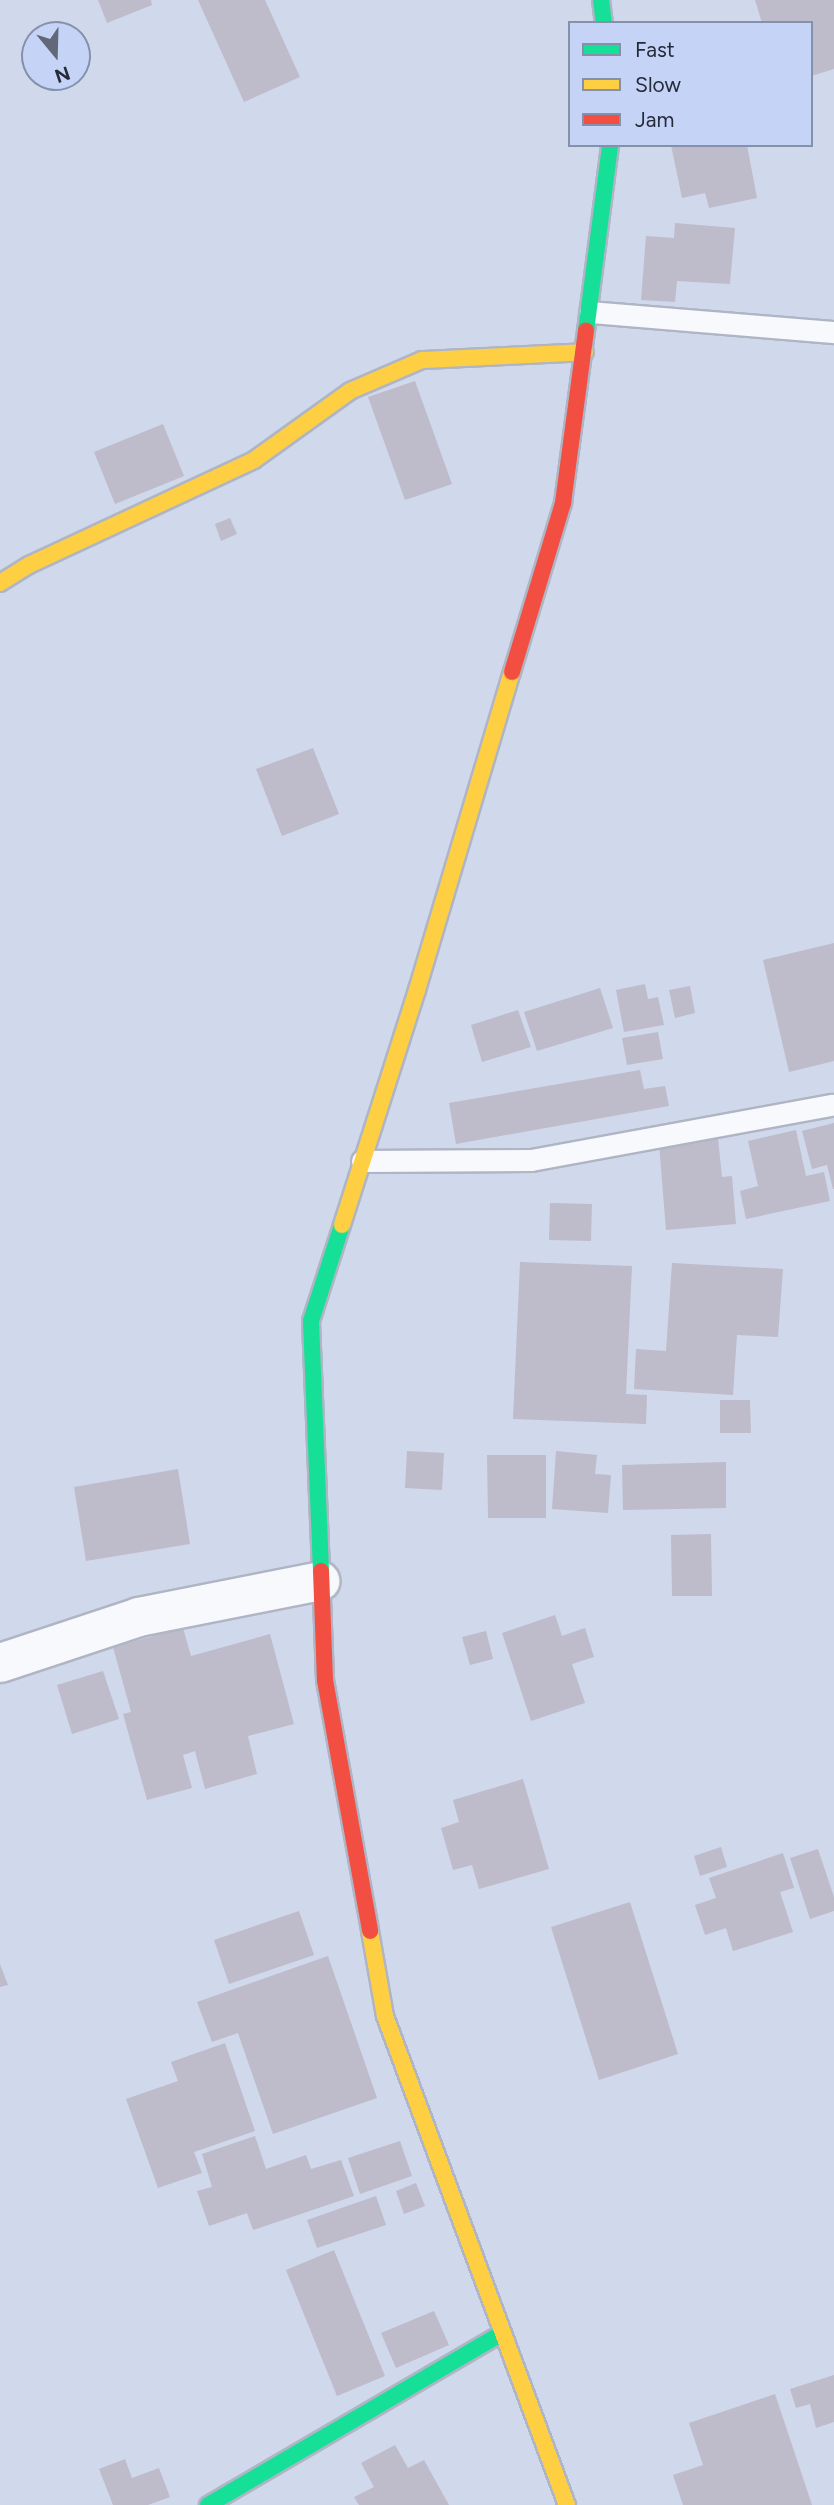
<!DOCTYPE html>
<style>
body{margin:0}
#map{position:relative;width:834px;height:2505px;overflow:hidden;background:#d0d8ec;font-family:Figtree,sans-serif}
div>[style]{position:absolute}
.building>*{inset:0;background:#bebbca}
.roads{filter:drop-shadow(2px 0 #afb5c4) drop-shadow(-2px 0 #afb5c4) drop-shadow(0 2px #afb5c4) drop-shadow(0 -2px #afb5c4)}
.lane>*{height:21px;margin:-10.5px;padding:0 10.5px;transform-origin:10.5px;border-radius:10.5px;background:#f8f9fc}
.street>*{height:38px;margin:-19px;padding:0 19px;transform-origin:19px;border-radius:19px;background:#f8f9fc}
.fast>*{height:16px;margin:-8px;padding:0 8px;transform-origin:8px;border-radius:8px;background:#16e098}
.slow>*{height:16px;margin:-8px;padding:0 8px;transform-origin:8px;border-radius:8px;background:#ffcf43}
.jam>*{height:16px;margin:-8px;padding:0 8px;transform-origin:8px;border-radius:8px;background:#f24e42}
span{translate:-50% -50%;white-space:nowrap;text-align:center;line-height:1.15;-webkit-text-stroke:6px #c5d3f7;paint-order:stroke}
.legend{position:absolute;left:568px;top:21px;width:245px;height:126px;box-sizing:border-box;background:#c5d3f7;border:2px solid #8590ab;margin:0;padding:9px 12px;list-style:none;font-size:21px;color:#262b39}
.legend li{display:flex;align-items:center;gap:14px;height:35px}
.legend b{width:35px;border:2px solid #8590ab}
.north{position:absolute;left:21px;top:21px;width:70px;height:70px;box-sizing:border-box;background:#c5d3f7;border:2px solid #8590ab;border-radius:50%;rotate:161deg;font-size:19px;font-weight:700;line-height:28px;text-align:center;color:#262b39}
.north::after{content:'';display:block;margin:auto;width:24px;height:32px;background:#626878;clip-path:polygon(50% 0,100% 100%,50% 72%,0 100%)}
</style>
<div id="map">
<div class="building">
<i style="clip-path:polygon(98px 0,151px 0,152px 5px,107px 23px)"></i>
<i style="clip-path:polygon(198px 0,265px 0,300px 77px,244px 102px)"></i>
<i style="clip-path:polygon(755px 0,834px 0,834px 69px,811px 76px,811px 23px,762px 23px)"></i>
<i style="clip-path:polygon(671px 145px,747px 145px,757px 198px,709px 208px,705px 193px,682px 198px)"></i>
<i style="clip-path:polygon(675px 223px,735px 228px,730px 284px,677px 281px,675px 302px,641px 300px,646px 236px,674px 238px)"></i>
<i style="clip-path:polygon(415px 381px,452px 484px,405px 500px,368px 397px)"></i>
<i style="clip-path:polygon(163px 424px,184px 476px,115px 504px,94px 452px)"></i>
<i style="clip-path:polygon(230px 518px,237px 534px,221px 541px,215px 524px)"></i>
<i style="clip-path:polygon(313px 748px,339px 814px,282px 836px,256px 769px)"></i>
<i style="clip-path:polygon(834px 943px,834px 1061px,789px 1072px,763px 960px)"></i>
<i style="clip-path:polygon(645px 984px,648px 999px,658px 997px,664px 1025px,624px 1032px,616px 990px)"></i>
<i style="clip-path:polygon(690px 986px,695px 1013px,675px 1018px,669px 990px)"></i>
<i style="clip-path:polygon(600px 988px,613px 1028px,537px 1051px,524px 1012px)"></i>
<i style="clip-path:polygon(518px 1010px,531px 1047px,482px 1062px,471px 1025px)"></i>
<i style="clip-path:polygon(658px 1032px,663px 1059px,627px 1065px,622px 1038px)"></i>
<i style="clip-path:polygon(640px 1070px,644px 1089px,665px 1086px,669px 1106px,456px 1144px,449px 1103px)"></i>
<i style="clip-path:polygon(834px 1123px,834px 1189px,833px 1189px,827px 1165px,812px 1169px,802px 1131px)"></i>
<i style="clip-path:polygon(796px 1130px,806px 1176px,824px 1172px,830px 1201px,746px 1219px,740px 1191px,758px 1186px,748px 1141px)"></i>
<i style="clip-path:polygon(718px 1138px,722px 1177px,732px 1176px,736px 1224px,666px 1230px,659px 1144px)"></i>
<i style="clip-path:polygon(550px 1203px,592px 1204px,591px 1241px,549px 1240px)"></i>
<i style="clip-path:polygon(520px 1262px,632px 1266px,626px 1394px,647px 1395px,646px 1424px,513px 1419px)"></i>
<i style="clip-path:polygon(672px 1263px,783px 1269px,778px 1337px,737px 1335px,733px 1395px,634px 1389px,636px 1349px,666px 1351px)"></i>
<i style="clip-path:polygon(720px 1400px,750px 1400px,751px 1433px,720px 1433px)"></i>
<i style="clip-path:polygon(407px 1451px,444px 1453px,442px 1490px,405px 1488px)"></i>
<i style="clip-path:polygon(556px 1451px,597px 1455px,595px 1474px,611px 1475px,608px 1513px,552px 1509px)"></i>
<i style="clip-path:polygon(487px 1455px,546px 1455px,546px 1518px,488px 1518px)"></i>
<i style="clip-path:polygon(726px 1462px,726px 1508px,623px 1510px,622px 1465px)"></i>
<i style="clip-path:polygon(178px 1469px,190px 1544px,86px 1561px,74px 1487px)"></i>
<i style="clip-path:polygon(711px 1534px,712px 1596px,672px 1596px,671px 1535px)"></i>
<i style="clip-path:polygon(555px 1615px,562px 1636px,585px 1628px,594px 1657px,572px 1664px,585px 1703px,531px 1721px,502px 1633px)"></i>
<i style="clip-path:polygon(183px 1628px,191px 1656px,270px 1634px,294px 1724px,248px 1736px,257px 1774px,205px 1789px,195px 1751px,183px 1755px,192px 1788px,147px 1800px,123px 1714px,131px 1712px,113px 1647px)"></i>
<i style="clip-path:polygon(486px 1631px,493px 1659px,470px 1665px,462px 1637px)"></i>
<i style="clip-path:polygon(103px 1671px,119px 1719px,72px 1734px,57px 1685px)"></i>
<i style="clip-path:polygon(523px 1779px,549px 1869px,479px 1889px,472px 1865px,453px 1870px,441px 1828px,459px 1822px,453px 1800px)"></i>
<i style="clip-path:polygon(721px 1847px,727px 1867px,700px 1876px,694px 1856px)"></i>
<i style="clip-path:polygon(818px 1849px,834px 1897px,834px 1911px,810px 1919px,790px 1858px)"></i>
<i style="clip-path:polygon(783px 1853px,794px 1888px,780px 1892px,793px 1932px,733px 1951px,726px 1928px,705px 1935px,695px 1905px,716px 1898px,709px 1878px)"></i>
<i style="clip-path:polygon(630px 1902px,678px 2054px,599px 2080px,551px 1927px)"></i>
<i style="clip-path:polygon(299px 1911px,314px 1955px,229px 1984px,214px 1940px)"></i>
<i style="clip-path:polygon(328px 1956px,377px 2098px,273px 2134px,238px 2033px,212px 2042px,197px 2002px)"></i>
<i style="clip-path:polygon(0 1964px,8px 1985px,0 1987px)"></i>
<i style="clip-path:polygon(225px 2043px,255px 2131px,194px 2152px,202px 2173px,158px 2188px,126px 2099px,178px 2081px,171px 2062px)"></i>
<i style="clip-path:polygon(255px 2136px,266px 2169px,306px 2155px,311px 2169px,341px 2160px,354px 2196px,253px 2230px,247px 2213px,209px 2226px,197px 2191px,212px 2187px,202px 2154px)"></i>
<i style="clip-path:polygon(400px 2141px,412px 2176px,360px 2194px,348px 2158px)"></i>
<i style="clip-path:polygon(416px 2183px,425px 2206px,404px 2214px,396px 2191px)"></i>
<i style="clip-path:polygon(376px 2196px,386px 2225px,317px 2248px,307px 2220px)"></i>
<i style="clip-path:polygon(334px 2250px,385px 2376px,337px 2396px,286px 2270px)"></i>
<i style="clip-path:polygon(434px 2311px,449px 2345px,396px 2368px,381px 2333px)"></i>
<i style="clip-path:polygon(834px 2375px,834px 2422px,816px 2428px,810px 2404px,796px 2408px,790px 2389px)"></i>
<i style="clip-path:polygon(775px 2394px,812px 2505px,683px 2505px,673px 2475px,703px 2465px,689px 2423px)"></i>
<i style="clip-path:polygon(395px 2445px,408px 2468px,424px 2460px,449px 2505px,359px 2505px,354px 2497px,374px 2487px,361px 2463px)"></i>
<i style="clip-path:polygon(125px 2459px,132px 2478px,159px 2468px,170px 2497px,148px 2505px,113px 2505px,99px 2469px)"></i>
</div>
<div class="roads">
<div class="lane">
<i style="left:590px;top:312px;width:245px;rotate:4.7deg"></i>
<i style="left:362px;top:1161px;width:169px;rotate:-0.3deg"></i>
<i style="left:531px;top:1160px;width:306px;rotate:-10.4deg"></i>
</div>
<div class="street">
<i style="left:0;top:1663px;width:146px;rotate:-18.3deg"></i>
<i style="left:139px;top:1617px;width:185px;rotate:-11.2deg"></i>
</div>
<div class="fast">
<i style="left:601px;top:0;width:23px;rotate:83deg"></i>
<i style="left:586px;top:331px;width:188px;rotate:-82.6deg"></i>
<i style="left:321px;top:1571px;width:250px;rotate:-92.3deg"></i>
<i style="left:311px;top:1321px;width:101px;rotate:-72.1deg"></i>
<i style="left:208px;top:2505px;width:339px;rotate:-30.3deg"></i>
</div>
<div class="slow">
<i style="left:0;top:583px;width:34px;rotate:-32deg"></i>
<i style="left:29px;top:565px;width:248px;rotate:-25deg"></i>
<i style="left:254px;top:460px;width:118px;rotate:-35.7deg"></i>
<i style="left:350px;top:391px;width:78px;rotate:-23.3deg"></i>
<i style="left:422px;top:360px;width:163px;rotate:-2.8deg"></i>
<i style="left:342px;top:1225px;width:247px;rotate:-72.3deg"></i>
<i style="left:417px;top:990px;width:332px;rotate:-73.4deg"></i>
<i style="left:370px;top:1931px;width:86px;rotate:80deg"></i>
<i style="left:385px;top:2016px;width:522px;rotate:69.59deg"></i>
</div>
<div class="jam">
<i style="left:512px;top:672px;width:177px;rotate:-73.2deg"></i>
<i style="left:563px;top:503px;width:174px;rotate:-82.4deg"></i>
<i style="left:321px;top:1571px;width:109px;rotate:87.9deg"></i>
<i style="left:325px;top:1680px;width:255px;rotate:79.8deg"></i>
</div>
</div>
<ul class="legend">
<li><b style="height:9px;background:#16e098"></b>Fast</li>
<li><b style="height:9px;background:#ffcf43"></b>Slow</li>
<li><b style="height:9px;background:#f24e42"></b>Jam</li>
</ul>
<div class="north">N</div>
</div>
